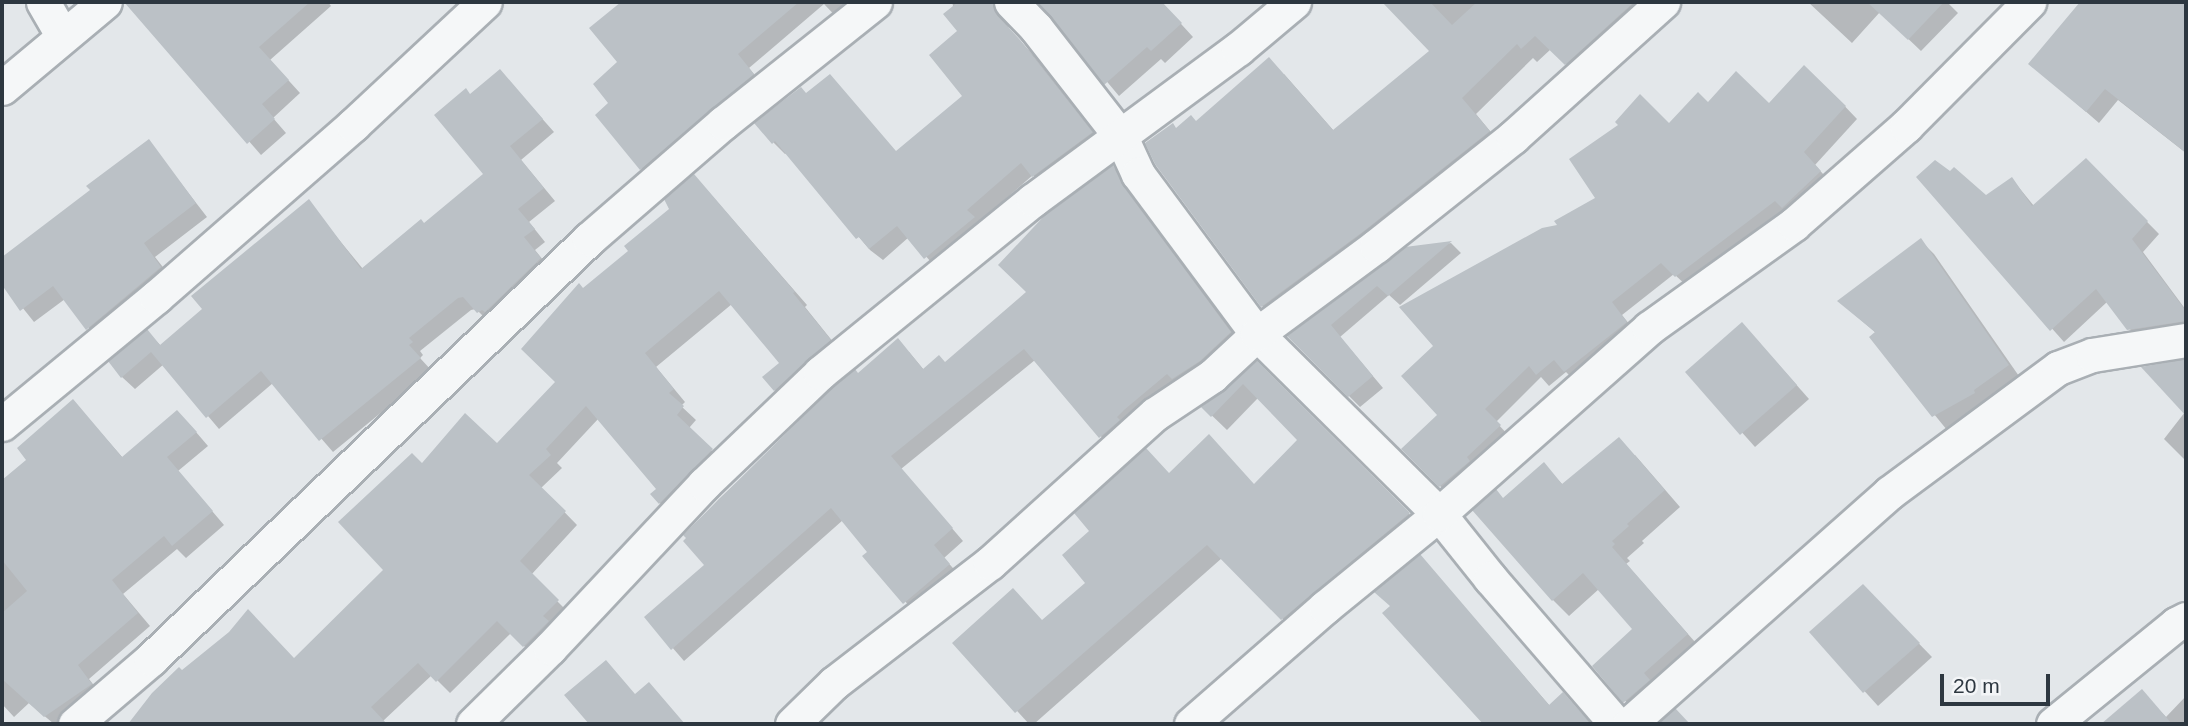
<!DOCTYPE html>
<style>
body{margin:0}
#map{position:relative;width:2188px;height:726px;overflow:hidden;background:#e3e7ea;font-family:Arial,sans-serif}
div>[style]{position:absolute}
.shadow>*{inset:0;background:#0003}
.building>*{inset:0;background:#bbc1c6}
.roads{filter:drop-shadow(2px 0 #a9afb4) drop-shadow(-2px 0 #a9afb4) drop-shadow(0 2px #a9afb4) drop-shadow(0 -2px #a9afb4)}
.street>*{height:33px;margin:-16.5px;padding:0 16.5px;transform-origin:16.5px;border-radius:16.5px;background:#f5f7f8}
span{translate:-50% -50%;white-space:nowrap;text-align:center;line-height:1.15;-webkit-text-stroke:5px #f3f5f7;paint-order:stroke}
.frame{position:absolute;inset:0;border:4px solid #2d3740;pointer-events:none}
.scale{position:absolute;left:1940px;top:674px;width:110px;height:32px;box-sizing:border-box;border:4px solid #2d3740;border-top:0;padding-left:9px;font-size:21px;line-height:24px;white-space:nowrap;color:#2d3740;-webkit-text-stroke:5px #f3f5f7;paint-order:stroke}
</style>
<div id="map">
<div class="shadow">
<i style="clip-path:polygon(140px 2px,328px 2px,331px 6px,270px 60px,300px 93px,273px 118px,286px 133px,261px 155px,132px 8px)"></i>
<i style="clip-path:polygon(623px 2px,873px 2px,844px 25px,824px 4px,749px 68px,765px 88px,654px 181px,641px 168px,610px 103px,619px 62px,591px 29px)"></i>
<i style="clip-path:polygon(952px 2px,992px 2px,1004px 17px,1009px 29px,1033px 55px,1103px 145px,1046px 187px,1033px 175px,978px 223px,985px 230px,938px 270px,909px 237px,883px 260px,870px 250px,787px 153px,785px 154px,773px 142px,807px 95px,897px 153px,965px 96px,960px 32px)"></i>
<i style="clip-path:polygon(1065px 2px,1076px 14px,1089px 10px,1098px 2px,1161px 2px,1193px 37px,1165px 63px,1161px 59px,1119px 96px,1041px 3px)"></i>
<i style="clip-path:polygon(1384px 2px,1666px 2px,1581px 78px,1551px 49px,1537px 62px,1533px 58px,1476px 114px,1503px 147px,1277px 321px,1262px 306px,1177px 130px,1197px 123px,1284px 74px,1334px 131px,1432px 51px)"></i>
<i style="clip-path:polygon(1808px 2px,1947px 2px,1958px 13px,1921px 51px,1880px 12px,1852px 43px)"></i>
<i style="clip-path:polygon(2081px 2px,2186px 2px,2186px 153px,2118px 100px,2099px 123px,2031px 64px)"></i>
<i style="clip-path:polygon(500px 71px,554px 132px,521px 160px,555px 201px,529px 222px,545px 242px,535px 250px,552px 271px,491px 324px,476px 309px,471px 310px,420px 351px,423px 355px,420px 358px,432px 371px,333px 452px,273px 383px,219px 429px,164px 364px,135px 389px,122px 377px,111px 361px,147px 331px,161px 346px,204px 309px,308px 202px,363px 269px,425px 225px,485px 175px,470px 95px)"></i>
<i style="clip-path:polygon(1836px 97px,1857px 119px,1815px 165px,1832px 184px,1689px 288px,1674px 274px,1622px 315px,1638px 335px,1577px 383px,1566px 372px,1549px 386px,1541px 377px,1496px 422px,1511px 438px,1452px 498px,1403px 449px,1440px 415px,1560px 227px,1598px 199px,1669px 125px,1708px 104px,1770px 105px)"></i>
<i style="clip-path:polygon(149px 142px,207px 217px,155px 257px,173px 280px,100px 341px,65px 299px,34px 322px,2px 282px,2px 259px,92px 191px)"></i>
<i style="clip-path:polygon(2086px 160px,2159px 234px,2143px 252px,2186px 310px,2186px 336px,2141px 342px,2107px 302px,2064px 342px,1918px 178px,1986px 197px,2012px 179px,2034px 206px)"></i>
<i style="clip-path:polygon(1113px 167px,1124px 179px,1134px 199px,1242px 344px,1112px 449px,1035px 360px,901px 469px,963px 541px,944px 558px,960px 576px,915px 614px,843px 520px,684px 661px,646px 617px,707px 565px,685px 535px,719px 499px,855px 372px,859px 375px,909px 352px,924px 370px,945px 364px,1028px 292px)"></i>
<i style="clip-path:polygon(706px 189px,807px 305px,805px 307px,842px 353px,788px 402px,775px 390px,781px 363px,732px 304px,656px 367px,685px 402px,681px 406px,696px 420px,689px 428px,724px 463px,672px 516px,660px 503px,658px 490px,599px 418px,557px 463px,562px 468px,541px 488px,577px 525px,531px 575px,570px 614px,537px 659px,511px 633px,450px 693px,432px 675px,383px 721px,386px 724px,130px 724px,182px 672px,294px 660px,385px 570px,422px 465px,497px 446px,557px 382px,584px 290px)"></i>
<i style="clip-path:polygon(1921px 241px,1934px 254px,2021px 379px,1947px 430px,1871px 337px,1876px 333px,1840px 302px)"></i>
<i style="clip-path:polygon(1451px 243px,1461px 253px,1400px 305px,1389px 295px,1340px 337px,1383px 388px,1360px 407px,1289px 336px,1406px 249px)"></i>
<i style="clip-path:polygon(1755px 338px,1809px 399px,1755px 447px,1688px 372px)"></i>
<i style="clip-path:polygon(2186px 361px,2186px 461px,2164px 439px,2185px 412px,2145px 368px)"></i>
<i style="clip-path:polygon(1257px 363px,1423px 528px,1297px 633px,1222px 558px,1034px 724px,1029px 724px,955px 643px,1043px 622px,1088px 583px,1170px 475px,1255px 485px,1299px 440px,1258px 398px,1227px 430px,1203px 407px,1226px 391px)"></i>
<i style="clip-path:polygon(73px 401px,123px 458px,190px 425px,208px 446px,178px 471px,224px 525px,186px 558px,177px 549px,123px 594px,150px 626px,89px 679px,103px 697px,65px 724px,54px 724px,29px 703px,14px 717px,2px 704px,2px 483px,29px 460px)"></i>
<i style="clip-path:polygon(1635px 455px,1680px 507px,1642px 541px,1644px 543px,1627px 558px,1630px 561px,1626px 564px,1703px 651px,1641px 718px,1594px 667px,1635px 629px,1599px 589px,1569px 616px,1553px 600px,1503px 500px,1544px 465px,1563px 485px)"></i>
<i style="clip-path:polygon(1420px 556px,1550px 706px,1579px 711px,1592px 724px,1486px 724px,1384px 613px,1392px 607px)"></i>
<i style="clip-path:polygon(1863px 586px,1932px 657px,1878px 706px,1811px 632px)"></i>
<i style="clip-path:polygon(2142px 692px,2166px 717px,2186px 696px,2186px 724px,2104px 724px)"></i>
</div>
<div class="building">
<i style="clip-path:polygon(124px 2px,310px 2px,259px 47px,289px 80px,262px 104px,275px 119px,247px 144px)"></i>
<i style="clip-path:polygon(621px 2px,799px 2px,738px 54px,754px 74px,640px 170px,595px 115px,608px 103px,593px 84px,617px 62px,589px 28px)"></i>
<i style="clip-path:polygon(958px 2px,992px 2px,997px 15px,1021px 41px,1093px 132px,1032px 177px,1021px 163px,967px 210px,975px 217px,924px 259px,897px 226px,869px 249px,859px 237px,856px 239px,775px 141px,772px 144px,754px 123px,801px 87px,806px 93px,830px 74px,896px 151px,962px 96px,929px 55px,957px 31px,943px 14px)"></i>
<i style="clip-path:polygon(1037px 2px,1162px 2px,1182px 23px,1151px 51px,1147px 47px,1104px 85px)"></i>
<i style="clip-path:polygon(1382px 2px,1430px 2px,1452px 25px,1477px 2px,1634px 2px,1565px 65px,1535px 36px,1521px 49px,1517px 44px,1462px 98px,1490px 131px,1364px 231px,1261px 307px,1155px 164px,1145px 143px,1173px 123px,1176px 128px,1191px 115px,1196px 121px,1269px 57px,1333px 130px,1429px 51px)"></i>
<i style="clip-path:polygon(1867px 2px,1944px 2px,1908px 40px)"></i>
<i style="clip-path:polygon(2080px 2px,2186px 2px,2186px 153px,2105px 89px,2086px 112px,2028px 64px)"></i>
<i style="clip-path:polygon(1804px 65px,1846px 106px,1804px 152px,1821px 171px,1782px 208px,1775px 201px,1675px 277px,1661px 263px,1612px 302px,1627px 322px,1564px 372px,1554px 360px,1536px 375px,1529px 366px,1485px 409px,1501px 425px,1467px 457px,1470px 461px,1439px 487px,1401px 449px,1437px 415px,1401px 376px,1433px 346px,1399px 307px,1542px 228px,1557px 225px,1554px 221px,1595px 198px,1569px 159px,1618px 125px,1615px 122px,1640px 94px,1669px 123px,1698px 92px,1708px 102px,1736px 71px,1769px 103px)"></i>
<i style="clip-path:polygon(500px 69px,543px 119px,510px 146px,544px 188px,518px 209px,535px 229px,524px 237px,541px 258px,485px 312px,482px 310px,477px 313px,463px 297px,458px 298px,409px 338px,413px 342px,409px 345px,421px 358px,319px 441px,261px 371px,206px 418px,151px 352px,121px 378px,108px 361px,147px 329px,160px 345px,202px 309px,191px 296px,309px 199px,361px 269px,421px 219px,424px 223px,483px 174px,434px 115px,466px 88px,470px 94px)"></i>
<i style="clip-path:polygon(149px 139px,196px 203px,144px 243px,161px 267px,86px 330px,53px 286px,20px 311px,2px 285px,2px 257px,90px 190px,86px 186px)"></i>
<i style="clip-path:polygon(2086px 158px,2148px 221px,2132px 239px,2186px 311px,2186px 321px,2127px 330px,2096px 289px,2050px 331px,1916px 177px,1935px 160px,1950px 171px,1954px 167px,1986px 195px,2012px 177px,2032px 206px)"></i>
<i style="clip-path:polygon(1113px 165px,1123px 185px,1231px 332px,1200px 361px,1172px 379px,1167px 374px,1124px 410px,1117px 417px,1120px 420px,1099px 438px,1024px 349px,891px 456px,953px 528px,934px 545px,950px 564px,922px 588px,903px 604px,862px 556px,867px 552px,831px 508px,671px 650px,644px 617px,704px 565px,683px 541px,686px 538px,683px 535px,833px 387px,855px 369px,858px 373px,898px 338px,923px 369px,939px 355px,945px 362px,1026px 292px,998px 265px,1046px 214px)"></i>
<i style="clip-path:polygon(694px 174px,795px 292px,793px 293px,831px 340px,774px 391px,762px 377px,779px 363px,719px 291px,645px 353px,674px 389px,669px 393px,684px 406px,677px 415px,713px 449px,659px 504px,650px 494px,656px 489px,586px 406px,546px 449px,551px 455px,529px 475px,566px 511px,520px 561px,559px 600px,543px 616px,549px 621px,523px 647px,497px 621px,436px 682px,418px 663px,371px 707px,387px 724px,128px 724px,152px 693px,179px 667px,182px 670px,229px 632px,248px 609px,294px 658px,383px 570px,338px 522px,412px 453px,422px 463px,465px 413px,497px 443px,555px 382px,521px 349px,579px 283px,583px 288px,628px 251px,624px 246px,669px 209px,664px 199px)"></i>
<i style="clip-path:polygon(1921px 238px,2009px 365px,1974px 390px,1975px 393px,1932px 417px,1869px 337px,1875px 332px,1837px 301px)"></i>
<i style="clip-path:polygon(1452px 241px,1388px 296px,1377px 286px,1331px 325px,1373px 376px,1348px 397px,1287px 336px,1405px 247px)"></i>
<i style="clip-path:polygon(1742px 322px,1797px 385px,1740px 435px,1685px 372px)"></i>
<i style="clip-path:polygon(2186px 359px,2186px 416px,2141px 367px)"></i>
<i style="clip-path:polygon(1257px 361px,1410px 513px,1281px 620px,1207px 545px,1015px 713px,952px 643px,1013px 588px,1042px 620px,1085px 583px,1062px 555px,1089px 531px,1074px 513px,1146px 448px,1169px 473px,1209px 434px,1254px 484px,1297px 440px,1243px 384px,1211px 417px,1201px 407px,1225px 390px)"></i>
<i style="clip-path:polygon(73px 399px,122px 457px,177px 410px,197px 432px,167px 457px,213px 511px,172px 546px,164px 536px,112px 580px,138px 613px,78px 665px,92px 684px,44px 717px,2px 679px,2px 613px,27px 591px,2px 560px,2px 480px,26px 460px,17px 448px)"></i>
<i style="clip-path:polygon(1619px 437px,1665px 490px,1627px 524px,1629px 526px,1612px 541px,1615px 544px,1612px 547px,1688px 634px,1644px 673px,1650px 680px,1623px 703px,1592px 666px,1632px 629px,1583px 573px,1552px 601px,1472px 510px,1496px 489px,1503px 498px,1544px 462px,1562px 484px)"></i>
<i style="clip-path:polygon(1420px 554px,1549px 705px,1563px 692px,1591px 724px,1483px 724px,1382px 613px,1390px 606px,1374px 592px)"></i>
<i style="clip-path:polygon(1863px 584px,1920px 643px,1863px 693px,1809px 632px)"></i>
<i style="clip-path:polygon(606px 660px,635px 694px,649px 682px,685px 724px,589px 724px,564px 695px)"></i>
<i style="clip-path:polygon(2142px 689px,2172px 724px,2101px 724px)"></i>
<i style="clip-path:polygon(1675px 708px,1690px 724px,1658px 724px)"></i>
</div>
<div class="roads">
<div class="street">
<i style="left:43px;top:2px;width:39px;rotate:60deg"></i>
<i style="left:1011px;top:2px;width:36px;rotate:46deg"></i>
<i style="left:1036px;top:28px;width:138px;rotate:52.1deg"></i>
<i style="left:1121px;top:137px;width:41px;rotate:65.3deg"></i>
<i style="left:1138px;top:174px;width:199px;rotate:53.4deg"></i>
<i style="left:1257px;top:334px;width:256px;rotate:44.7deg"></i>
<i style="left:1439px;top:514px;width:82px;rotate:51.4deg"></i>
<i style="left:1490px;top:578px;width:193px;rotate:49.2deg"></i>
<i style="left:2px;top:88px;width:134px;rotate:-39.9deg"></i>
<i style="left:2px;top:424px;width:200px;rotate:-39.5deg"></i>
<i style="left:156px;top:297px;width:262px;rotate:-41.1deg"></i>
<i style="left:353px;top:125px;width:180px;rotate:-43deg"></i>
<i style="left:75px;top:724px;width:100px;rotate:-40.5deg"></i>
<i style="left:151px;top:659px;width:607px;rotate:-43.8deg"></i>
<i style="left:589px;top:239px;width:177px;rotate:-40.9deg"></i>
<i style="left:723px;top:123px;width:194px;rotate:-38.5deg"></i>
<i style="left:473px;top:724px;width:108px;rotate:-44.6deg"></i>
<i style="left:550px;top:648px;width:225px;rotate:-46.8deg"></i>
<i style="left:704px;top:484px;width:161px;rotate:-43.7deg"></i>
<i style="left:820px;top:373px;width:274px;rotate:-39.1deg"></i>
<i style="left:1033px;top:200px;width:255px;rotate:-36.4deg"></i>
<i style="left:1238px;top:49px;width:73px;rotate:-40deg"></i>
<i style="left:792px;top:724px;width:59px;rotate:-44.3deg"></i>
<i style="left:834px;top:683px;width:197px;rotate:-37.6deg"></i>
<i style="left:990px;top:563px;width:222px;rotate:-42.1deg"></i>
<i style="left:1155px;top:414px;width:69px;rotate:-33.7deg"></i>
<i style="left:1212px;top:376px;width:62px;rotate:-43deg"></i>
<i style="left:1257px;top:334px;width:148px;rotate:-36.5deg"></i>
<i style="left:1376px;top:246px;width:175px;rotate:-38.5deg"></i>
<i style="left:1513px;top:137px;width:202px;rotate:-42deg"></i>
<i style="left:1191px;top:724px;width:178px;rotate:-41.1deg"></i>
<i style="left:1325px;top:607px;width:147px;rotate:-39.2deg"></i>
<i style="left:1439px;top:514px;width:281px;rotate:-41.5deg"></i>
<i style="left:1649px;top:328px;width:178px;rotate:-35.6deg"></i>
<i style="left:1794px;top:224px;width:149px;rotate:-41.2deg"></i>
<i style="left:1906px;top:126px;width:175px;rotate:-45.2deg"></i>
<i style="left:1629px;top:724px;width:348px;rotate:-41.6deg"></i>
<i style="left:1889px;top:493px;width:210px;rotate:-36.5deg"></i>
<i style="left:2058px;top:368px;width:36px;rotate:-21deg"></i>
<i style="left:2092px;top:355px;width:95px;rotate:-9.1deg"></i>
<i style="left:2053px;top:724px;width:159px;rotate:-39.1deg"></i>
<i style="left:2176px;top:624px;width:11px;rotate:-27deg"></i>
</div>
</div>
<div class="frame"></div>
<div class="scale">20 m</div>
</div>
